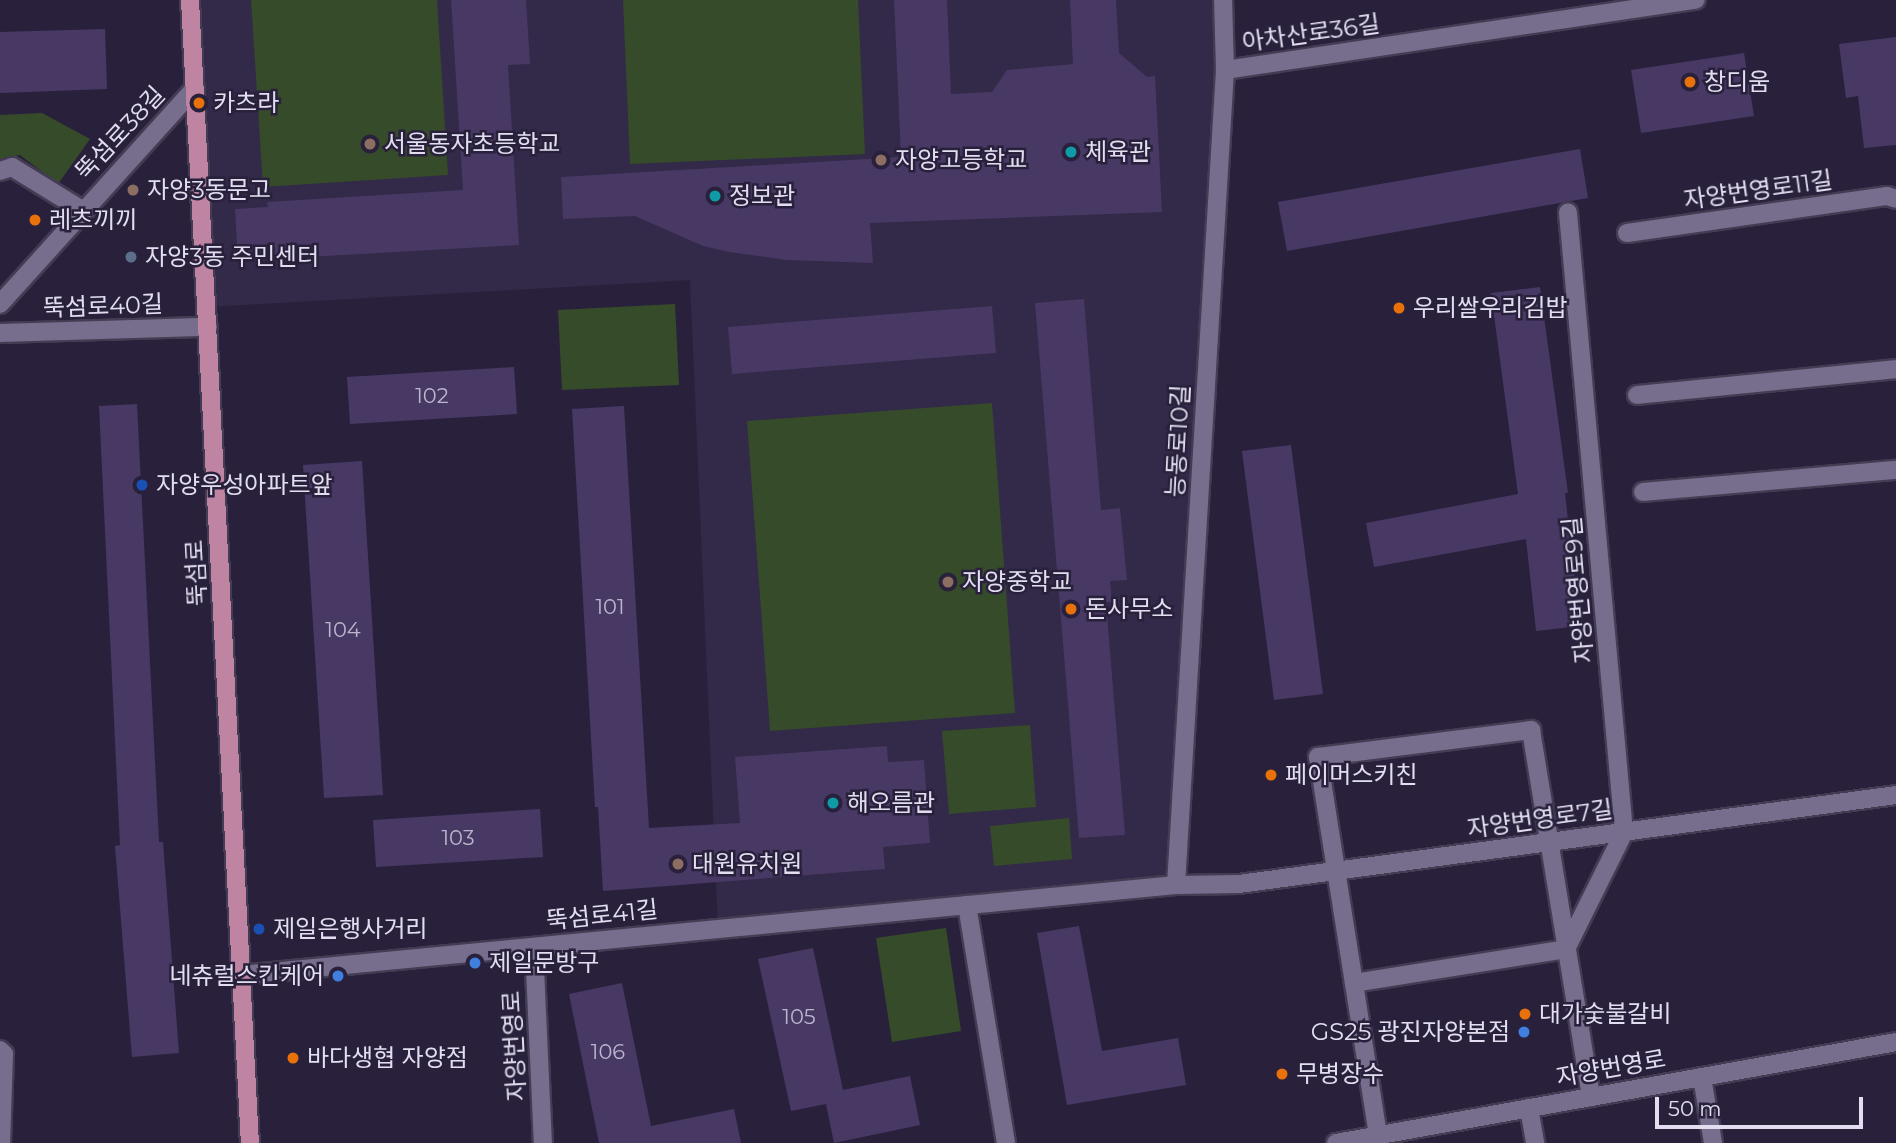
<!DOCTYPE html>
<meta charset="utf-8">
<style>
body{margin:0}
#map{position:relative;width:1896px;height:1143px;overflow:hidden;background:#29213c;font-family:Montserrat,"Noto Sans KR",sans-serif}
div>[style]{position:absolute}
.built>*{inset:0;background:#332949}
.green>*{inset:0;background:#364b29}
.building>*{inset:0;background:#473964}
.roads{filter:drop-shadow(2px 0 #443c53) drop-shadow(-2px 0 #443c53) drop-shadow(0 2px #443c53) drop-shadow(0 -2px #443c53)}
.minor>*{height:18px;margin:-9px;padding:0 9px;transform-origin:9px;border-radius:9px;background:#776e8e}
.major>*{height:18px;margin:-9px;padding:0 9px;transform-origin:9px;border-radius:9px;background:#be84a2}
.dots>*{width:19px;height:19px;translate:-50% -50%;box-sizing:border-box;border:4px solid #29213c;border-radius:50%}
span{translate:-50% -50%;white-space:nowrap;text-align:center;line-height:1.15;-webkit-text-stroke:5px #29213c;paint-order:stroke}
.number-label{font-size:21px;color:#bbb5cd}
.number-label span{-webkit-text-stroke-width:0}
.street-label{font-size:24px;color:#e2def0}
.poi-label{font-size:24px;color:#e2def0}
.left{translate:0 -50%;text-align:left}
.right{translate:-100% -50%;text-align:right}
.scale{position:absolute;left:1655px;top:1097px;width:208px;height:32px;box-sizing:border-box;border:4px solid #e2def0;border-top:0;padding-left:9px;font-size:21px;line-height:24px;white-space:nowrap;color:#e2def0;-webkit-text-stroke:5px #29213c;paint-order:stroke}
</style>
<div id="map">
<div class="built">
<i style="clip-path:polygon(190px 0,1223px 0,1176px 885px,718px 929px,690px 280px,206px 307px)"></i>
</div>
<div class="green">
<i style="clip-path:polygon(251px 0,437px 0,448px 175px,263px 187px)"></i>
<i style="clip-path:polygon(623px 0,858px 0,865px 154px,630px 164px)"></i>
<i style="clip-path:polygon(42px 113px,90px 139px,58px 184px,20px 155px,0 159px,0 115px)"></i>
<i style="clip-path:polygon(675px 304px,679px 385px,562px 390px,558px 310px)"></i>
<i style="clip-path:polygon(992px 403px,1015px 713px,770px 731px,747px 421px)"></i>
<i style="clip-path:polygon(1030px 725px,1036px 807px,949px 814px,942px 731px)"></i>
<i style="clip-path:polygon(1069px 818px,1072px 859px,994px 866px,990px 826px)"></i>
<i style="clip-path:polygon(946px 928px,961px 1031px,892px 1042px,876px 938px)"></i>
</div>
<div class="building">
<i style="clip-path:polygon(451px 0,526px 0,530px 64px,508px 65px,519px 245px,238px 261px,235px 209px,268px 207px,267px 202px,463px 190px)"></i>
<i style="clip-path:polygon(894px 0,947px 0,951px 94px,992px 92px,1007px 70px,1073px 64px,1070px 0,1116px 0,1119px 53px,1147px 77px,1155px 76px,1162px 212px,870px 223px,873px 263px,787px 260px,729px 252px,703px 246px,635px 216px,563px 219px,561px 177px,901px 157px)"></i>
<i style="clip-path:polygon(105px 29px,107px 89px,0 93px,0 32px)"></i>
<i style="clip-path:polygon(1896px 37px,1896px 145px,1864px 148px,1858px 96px,1846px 98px,1839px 44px)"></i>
<i style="clip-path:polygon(1744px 53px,1754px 116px,1641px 133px,1631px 70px)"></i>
<i style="clip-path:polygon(1580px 149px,1588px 198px,1287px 251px,1278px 202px)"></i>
<i style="clip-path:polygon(1540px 287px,1568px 493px,1565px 493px,1580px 626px,1536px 631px,1526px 539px,1374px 567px,1366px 523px,1518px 494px,1491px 293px)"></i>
<i style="clip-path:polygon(1084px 299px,1101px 510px,1120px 508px,1127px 580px,1110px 581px,1112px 602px,1106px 602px,1125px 835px,1079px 838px,1035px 303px)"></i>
<i style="clip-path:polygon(992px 306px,996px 353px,732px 374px,728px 327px)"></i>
<i style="clip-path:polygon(514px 367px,517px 414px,350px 424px,347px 377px)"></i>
<i style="clip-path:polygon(137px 404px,159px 842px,163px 842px,179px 1053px,132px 1057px,115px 846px,120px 845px,99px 406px)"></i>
<i style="clip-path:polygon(624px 406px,649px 828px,740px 823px,735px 757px,887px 746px,888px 762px,924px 760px,930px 843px,883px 847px,885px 869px,603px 891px,598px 807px,595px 807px,572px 409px)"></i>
<i style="clip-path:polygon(1291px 445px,1323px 694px,1274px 700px,1242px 451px)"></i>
<i style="clip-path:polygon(362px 461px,383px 795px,324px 798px,303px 465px)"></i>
<i style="clip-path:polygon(540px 809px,543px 857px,376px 867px,373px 820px)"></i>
<i style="clip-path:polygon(1079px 926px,1102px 1051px,1178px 1038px,1186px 1085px,1067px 1105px,1037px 933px)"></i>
<i style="clip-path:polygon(813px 948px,843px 1090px,910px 1076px,920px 1125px,834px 1143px,826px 1104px,791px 1111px,758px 959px)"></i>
<i style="clip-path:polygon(622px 983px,651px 1126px,734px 1109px,741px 1143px,599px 1143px,569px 994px)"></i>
</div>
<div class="roads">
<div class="minor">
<i style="left:1225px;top:70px;width:476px;rotate:-8.5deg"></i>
<i style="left:0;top:171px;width:13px;rotate:-18deg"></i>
<i style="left:12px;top:167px;width:82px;rotate:31.6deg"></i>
<i style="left:1627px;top:233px;width:263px;rotate:-8.1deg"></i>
<i style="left:1887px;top:196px;width:9px;rotate:18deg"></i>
<i style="left:0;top:304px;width:291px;rotate:-47.9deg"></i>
<i style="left:0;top:333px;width:208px;rotate:-1.7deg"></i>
<i style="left:1637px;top:395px;width:260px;rotate:-5.7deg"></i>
<i style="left:1643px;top:492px;width:254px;rotate:-5deg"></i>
<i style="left:1176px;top:885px;width:816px;rotate:-86.56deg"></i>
<i style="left:1225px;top:70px;width:70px;rotate:-91.6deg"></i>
<i style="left:967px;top:905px;width:241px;rotate:80.7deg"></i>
<i style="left:534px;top:947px;width:196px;rotate:87.4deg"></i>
<i style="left:241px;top:975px;width:939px;rotate:-5.5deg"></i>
<i style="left:1176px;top:885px;width:63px;rotate:-0.9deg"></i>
<i style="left:1239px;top:884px;width:663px;rotate:-7.71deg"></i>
<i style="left:1354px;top:983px;width:215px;rotate:-9.1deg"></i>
<i style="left:1566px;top:949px;width:131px;rotate:-63.6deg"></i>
<i style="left:1624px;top:832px;width:622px;rotate:-95.17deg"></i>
<i style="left:0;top:1050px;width:6px;rotate:45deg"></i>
<i style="left:4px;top:1054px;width:89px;rotate:91.9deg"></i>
<i style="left:1702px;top:1077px;width:67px;rotate:80.5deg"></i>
<i style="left:1529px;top:1108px;width:36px;rotate:80deg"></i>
<i style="left:1378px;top:1135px;width:383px;rotate:-99deg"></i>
<i style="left:1318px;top:757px;width:215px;rotate:-7.2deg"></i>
<i style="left:1531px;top:730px;width:372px;rotate:80.7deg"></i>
<i style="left:1336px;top:1143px;width:569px;rotate:-10.22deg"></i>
</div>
<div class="major">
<i style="left:190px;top:0;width:1145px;rotate:87deg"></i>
</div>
</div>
<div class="dots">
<i style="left:1690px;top:82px;background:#e8710a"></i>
<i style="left:199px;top:103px;background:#e8710a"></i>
<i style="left:370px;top:144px;background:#8d6e63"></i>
<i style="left:1071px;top:152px;background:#0f9aa8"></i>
<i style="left:881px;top:160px;background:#8d6e63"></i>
<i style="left:133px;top:190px;background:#8d6e63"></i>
<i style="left:715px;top:196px;background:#0f9aa8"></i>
<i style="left:35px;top:220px;background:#e8710a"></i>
<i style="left:131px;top:257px;background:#5c6f8a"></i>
<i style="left:1399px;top:308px;background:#e8710a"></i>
<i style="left:142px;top:485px;background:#1a4fb4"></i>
<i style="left:948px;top:582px;background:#8d6e63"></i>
<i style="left:1071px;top:609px;background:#e8710a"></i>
<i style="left:1271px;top:775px;background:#e8710a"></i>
<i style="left:833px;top:803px;background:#0f9aa8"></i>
<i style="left:678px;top:864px;background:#8d6e63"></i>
<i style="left:259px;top:929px;background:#1a4fb4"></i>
<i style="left:475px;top:963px;background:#3f7fe0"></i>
<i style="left:338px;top:976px;background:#3f7fe0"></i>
<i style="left:1525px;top:1014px;background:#e8710a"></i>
<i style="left:1524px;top:1032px;background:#3f7fe0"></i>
<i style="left:293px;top:1058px;background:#e8710a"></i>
<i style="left:1282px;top:1074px;background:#e8710a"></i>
</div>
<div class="number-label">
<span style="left:432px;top:396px">102</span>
<span style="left:610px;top:607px">101</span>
<span style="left:343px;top:630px">104</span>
<span style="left:458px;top:838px">103</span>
<span style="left:799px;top:1017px">105</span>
<span style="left:608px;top:1052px">106</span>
</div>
<div class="street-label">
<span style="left:1311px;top:33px;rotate:-8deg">아차산로36길</span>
<span style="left:120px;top:133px;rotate:-47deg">뚝섬로38길</span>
<span style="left:1758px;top:190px;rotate:-8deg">자양번영로11길</span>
<span style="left:103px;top:306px;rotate:-2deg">뚝섬로40길</span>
<span style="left:1178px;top:441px;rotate:-87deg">능동로10길</span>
<span style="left:196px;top:573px;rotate:-93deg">뚝섬로</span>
<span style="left:1578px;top:590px;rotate:-95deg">자양번영로9길</span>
<span style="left:1540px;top:819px;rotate:-8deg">자양번영로7길</span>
<span style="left:602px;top:915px;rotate:-6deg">뚝섬로41길</span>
<span style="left:514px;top:1046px;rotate:-93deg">자양번영로</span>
<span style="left:1611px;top:1068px;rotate:-10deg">자양번영로</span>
</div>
<div class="poi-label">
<span class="left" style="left:1704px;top:82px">창디움</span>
<span class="left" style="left:213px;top:103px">카츠라</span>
<span class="left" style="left:384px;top:144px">서울동자초등학교</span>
<span class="left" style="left:1085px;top:152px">체육관</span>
<span class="left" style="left:895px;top:160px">자양고등학교</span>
<span class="left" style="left:147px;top:190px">자양3동문고</span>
<span class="left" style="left:729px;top:196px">정보관</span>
<span class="left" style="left:49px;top:220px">레츠끼끼</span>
<span class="left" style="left:145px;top:257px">자양3동 주민센터</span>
<span class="left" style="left:1413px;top:308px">우리쌀우리김밥</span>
<span class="left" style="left:156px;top:485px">자양우성아파트앞</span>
<span class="left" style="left:962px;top:582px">자양중학교</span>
<span class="left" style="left:1085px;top:609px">돈사무소</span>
<span class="left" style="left:1285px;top:775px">페이머스키친</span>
<span class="left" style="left:847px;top:803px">해오름관</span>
<span class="left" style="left:692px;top:864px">대원유치원</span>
<span class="left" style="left:273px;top:929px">제일은행사거리</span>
<span class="left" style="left:489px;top:963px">제일문방구</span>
<span class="right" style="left:324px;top:976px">네츄럴스킨케어</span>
<span class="left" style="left:1539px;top:1014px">대가숯불갈비</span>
<span class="right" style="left:1510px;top:1032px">GS25 광진자양본점</span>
<span class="left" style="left:307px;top:1058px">바다생협 자양점</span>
<span class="left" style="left:1296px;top:1074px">무병장수</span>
</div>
<div class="scale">50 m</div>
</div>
